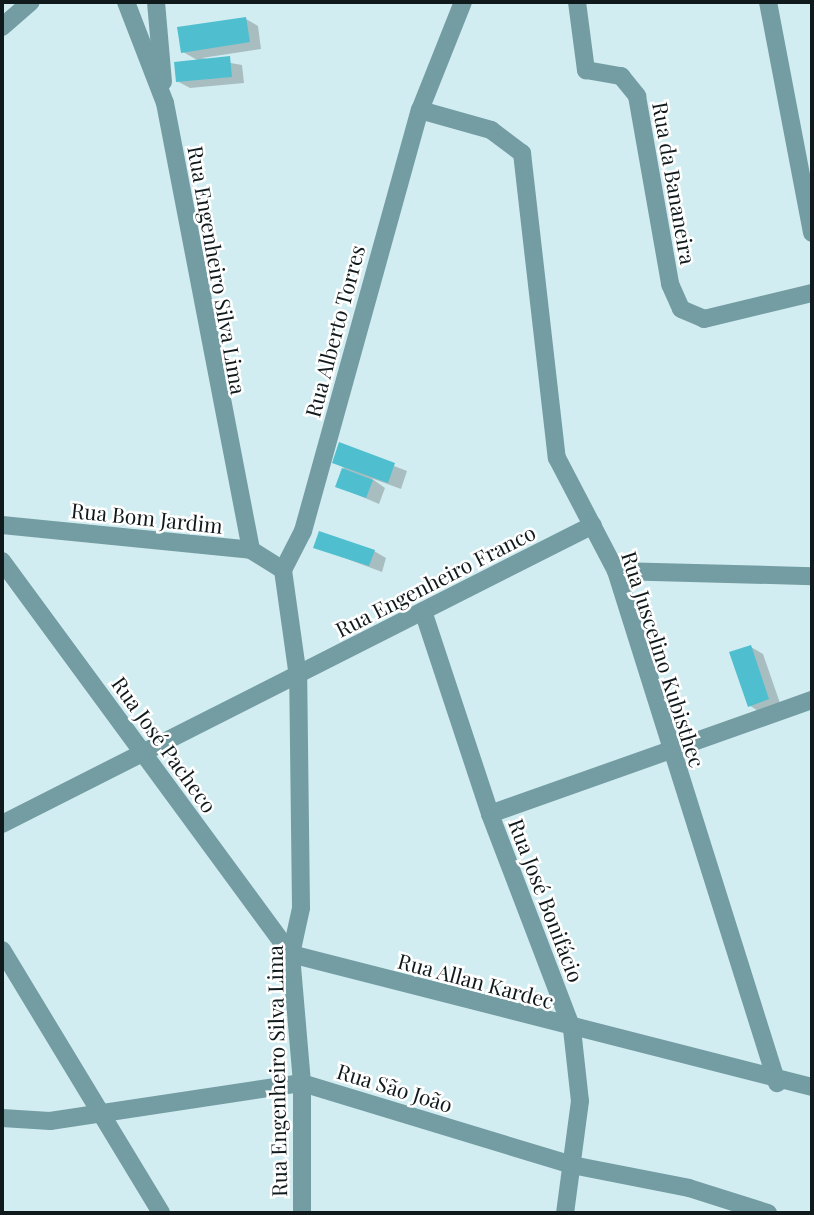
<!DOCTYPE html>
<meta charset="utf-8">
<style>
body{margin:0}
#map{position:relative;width:814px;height:1215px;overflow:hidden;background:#d2edf1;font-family:"Playfair Display",serif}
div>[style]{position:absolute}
.shadow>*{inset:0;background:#0003}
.building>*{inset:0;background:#4fbfcf}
.minor>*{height:18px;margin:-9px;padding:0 9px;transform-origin:9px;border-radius:9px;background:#739da3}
span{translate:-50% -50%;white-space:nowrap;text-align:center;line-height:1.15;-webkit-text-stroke:5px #fff;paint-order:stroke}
.street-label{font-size:21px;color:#10191b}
.frame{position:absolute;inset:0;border:4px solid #10191b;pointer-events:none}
</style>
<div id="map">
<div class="shadow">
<i style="clip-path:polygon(246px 19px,258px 26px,261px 49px,202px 58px,242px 65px,244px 83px,190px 88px,177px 81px,199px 61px,183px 52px)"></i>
<i style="clip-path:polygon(340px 445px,407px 471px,401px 489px,371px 478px,385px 488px,379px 504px,337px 486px,344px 468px,334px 462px)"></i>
<i style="clip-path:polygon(315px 547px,374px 551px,386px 558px,382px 572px)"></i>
<i style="clip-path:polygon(751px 647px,763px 654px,781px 706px,761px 713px,749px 705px)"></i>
</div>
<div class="building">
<i style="clip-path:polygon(246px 17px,250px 42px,181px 53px,177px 27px)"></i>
<i style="clip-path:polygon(230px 56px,232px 77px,176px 82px,174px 62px)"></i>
<i style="clip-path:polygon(339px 442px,395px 463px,388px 483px,332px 463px)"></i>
<i style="clip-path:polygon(342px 468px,373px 480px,366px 498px,335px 487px)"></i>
<i style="clip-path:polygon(319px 531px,375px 550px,369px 566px,313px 548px)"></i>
<i style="clip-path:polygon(751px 645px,769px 699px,748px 707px,729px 652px)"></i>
</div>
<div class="minor">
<i style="left:126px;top:2px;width:108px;rotate:68.9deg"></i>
<i style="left:165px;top:103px;width:455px;rotate:79.1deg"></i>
<i style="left:156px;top:2px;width:80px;rotate:85deg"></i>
<i style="left:577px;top:2px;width:69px;rotate:82.5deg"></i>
<i style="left:586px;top:70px;width:36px;rotate:10deg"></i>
<i style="left:621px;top:76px;width:26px;rotate:51deg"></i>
<i style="left:637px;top:96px;width:191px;rotate:80deg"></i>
<i style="left:670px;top:284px;width:27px;rotate:66deg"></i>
<i style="left:681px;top:309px;width:25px;rotate:23deg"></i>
<i style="left:704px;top:319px;width:111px;rotate:-13.5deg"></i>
<i style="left:768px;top:2px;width:235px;rotate:79.2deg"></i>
<i style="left:2px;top:27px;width:38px;rotate:-41deg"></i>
<i style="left:420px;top:110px;width:74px;rotate:15.7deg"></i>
<i style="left:491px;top:130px;width:39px;rotate:37deg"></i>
<i style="left:522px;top:153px;width:307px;rotate:83.5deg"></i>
<i style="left:557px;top:458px;width:127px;rotate:62.4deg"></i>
<i style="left:616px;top:571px;width:537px;rotate:72.54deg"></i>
<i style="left:2px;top:525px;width:250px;rotate:5.7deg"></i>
<i style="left:251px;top:550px;width:38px;rotate:32deg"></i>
<i style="left:2px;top:561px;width:488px;rotate:53.7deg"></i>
<i style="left:291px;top:954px;width:538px;rotate:14.32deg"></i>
<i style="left:616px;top:571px;width:196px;rotate:1.5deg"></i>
<i style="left:423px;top:611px;width:214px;rotate:71.7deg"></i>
<i style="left:490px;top:814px;width:230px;rotate:69.1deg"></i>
<i style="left:572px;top:1029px;width:72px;rotate:83.7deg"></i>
<i style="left:580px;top:1101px;width:113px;rotate:97.6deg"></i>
<i style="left:490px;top:814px;width:342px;rotate:-19.5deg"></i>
<i style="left:2px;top:824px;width:662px;rotate:-26.84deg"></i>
<i style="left:2px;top:950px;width:307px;rotate:58.8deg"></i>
<i style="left:2px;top:1118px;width:48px;rotate:3.6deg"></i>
<i style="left:50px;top:1121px;width:255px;rotate:-8.6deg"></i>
<i style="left:302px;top:1083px;width:282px;rotate:16.9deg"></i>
<i style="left:572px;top:1165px;width:119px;rotate:11.1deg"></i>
<i style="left:689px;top:1188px;width:83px;rotate:17.6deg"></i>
<i style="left:302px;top:1213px;width:130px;rotate:-90deg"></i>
<i style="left:302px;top:1083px;width:129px;rotate:-94.9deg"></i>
<i style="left:291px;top:954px;width:47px;rotate:-77.7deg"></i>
<i style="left:301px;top:908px;width:231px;rotate:-90.7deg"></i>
<i style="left:298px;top:677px;width:108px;rotate:-98deg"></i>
<i style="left:283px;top:570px;width:44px;rotate:-62.9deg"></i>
<i style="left:303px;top:531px;width:437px;rotate:-74.5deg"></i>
<i style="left:420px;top:110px;width:116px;rotate:-68.3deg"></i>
</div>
<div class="street-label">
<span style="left:675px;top:183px;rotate:80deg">Rua da Bananeira</span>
<span style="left:218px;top:270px;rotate:80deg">Rua Engenheiro Silva Lima</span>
<span style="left:334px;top:331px;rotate:-75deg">Rua Alberto Torres</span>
<span style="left:147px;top:517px;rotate:6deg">Rua Bom Jardim</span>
<span style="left:435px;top:580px;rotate:-27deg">Rua Engenheiro Franco</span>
<span style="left:664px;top:659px;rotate:72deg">Rua Juscelino Kubisthec</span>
<span style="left:165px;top:744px;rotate:54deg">Rua José Pacheco</span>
<span style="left:547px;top:900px;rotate:69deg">Rua José Bonifácio</span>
<span style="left:476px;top:980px;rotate:15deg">Rua Allan Kardec</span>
<span style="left:276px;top:1071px;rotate:-91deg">Rua Engenheiro Silva Lima</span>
<span style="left:395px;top:1087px;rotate:17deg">Rua São João</span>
</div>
<div class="frame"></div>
</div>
